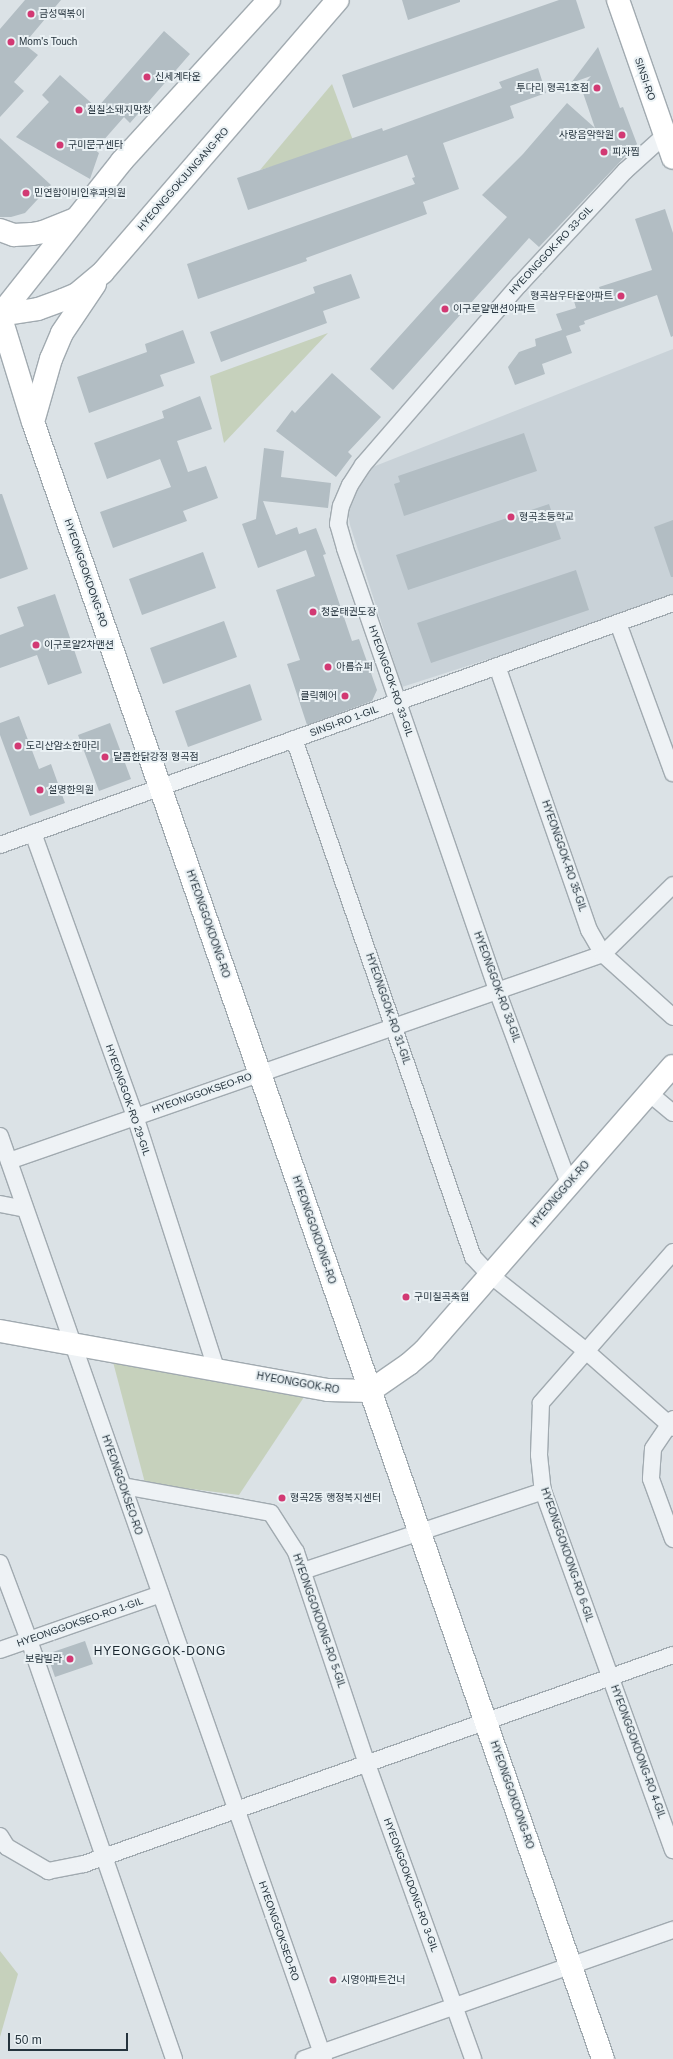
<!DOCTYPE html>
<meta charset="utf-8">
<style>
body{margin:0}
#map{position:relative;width:673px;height:2059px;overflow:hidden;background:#dbe2e6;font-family:Arial,"Noto Sans KR",sans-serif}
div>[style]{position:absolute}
.built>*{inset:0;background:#c9d2d8}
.green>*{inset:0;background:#c6d1bc}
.building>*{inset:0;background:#b2bdc3}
.roads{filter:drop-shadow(1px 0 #a1aab0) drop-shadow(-1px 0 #a1aab0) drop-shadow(0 1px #a1aab0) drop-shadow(0 -1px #a1aab0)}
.street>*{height:16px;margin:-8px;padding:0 8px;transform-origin:8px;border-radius:8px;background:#eef2f5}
.secondary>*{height:22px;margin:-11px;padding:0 11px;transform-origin:11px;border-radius:11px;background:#fff}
.dots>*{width:11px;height:11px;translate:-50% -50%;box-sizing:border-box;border:2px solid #eaf1f4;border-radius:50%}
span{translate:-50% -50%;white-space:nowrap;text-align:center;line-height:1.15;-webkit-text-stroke:4px #eaf1f4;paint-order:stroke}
.poi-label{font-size:10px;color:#25333d}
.left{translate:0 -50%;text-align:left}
.right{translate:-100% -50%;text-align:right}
.street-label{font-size:10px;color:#25333d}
.quarter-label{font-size:12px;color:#17242d;letter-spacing:1px}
.scale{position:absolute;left:8px;top:2033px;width:120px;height:18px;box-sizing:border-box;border:2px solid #25333d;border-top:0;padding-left:5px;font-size:12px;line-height:14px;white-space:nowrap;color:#25333d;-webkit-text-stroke:3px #eaf1f4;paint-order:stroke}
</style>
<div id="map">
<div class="built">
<i style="clip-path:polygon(673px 349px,673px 596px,520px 649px,402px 687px,350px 525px,347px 508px,370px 468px)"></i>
</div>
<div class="green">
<i style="clip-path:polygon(332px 84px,354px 143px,260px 170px)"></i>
<i style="clip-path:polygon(328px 333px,224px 443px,210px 376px)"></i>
<i style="clip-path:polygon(113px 1362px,306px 1394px,239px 1495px,145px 1483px)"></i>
<i style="clip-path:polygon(0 1951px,18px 1974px,0 2037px)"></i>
</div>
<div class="building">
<i style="clip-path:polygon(25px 0,61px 0,24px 44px,38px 55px,14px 82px,24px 91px,0 117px,0 29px)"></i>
<i style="clip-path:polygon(402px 0,460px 0,460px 2px,408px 20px)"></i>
<i style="clip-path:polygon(559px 0,576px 0,585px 28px,353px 108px,342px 75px)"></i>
<i style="clip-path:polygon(164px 31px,190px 54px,130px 123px,124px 117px,95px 150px,99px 153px,90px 179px,16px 137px,49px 102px,42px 95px,60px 75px,97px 108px)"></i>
<i style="clip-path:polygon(598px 47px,620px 108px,623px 107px,637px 144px,539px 247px,529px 238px,393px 390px,370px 369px,507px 217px,482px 195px,523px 154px,567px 103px,595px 128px,581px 87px,591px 76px,571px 83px)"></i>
<i style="clip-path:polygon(538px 68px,546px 93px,510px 106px,514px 118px,443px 143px,459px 189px,423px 202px,427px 214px,306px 258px,307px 261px,198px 299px,187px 264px,415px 184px,412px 178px,415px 177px,407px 155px,248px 210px,237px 178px,382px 128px,383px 131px,502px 88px,499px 82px)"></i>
<i style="clip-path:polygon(0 138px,51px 185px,25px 213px,11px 217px,0 217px)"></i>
<i style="clip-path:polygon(665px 209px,673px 233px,673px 336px,671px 337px,657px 295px,584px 321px,585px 324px,579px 326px,581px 331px,566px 336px,572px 353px,542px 364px,545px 374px,515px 385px,508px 367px,519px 352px,536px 346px,535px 339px,562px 330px,556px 314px,576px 308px,574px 301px,601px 292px,599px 287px,652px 270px,635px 219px)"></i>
<i style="clip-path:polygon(351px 274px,360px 298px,323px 311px,327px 323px,221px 362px,210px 332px,315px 293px,313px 287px)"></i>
<i style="clip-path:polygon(183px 330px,195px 363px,160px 375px,164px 386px,89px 413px,77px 377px,147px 352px,145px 344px)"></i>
<i style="clip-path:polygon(332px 373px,381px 417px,348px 452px,352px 456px,336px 477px,276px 431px,292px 410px,295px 413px)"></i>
<i style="clip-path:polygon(200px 396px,212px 429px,177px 441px,188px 472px,206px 466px,218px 498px,183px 511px,187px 521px,113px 548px,100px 512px,171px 487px,160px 459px,107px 479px,94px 443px,164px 418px,162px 411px)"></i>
<i style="clip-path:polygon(524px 433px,537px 471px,404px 516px,394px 484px,400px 482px,398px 476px)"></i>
<i style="clip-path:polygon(264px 448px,284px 451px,281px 477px,331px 483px,328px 508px,263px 501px,276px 535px,297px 527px,299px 534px,316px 528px,326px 554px,323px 555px,352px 641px,359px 639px,377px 690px,372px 701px,307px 725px,287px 664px,300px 660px,276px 590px,315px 576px,306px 550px,258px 568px,242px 524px,256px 519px)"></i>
<i style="clip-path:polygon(0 494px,2px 494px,28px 569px,0 579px)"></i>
<i style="clip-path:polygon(549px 504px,561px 539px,408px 590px,396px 555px)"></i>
<i style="clip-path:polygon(673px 520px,673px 577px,671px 577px,654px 527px)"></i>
<i style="clip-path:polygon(203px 552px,216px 588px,142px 615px,129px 579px)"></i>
<i style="clip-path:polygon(576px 570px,589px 610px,431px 663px,417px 623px)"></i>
<i style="clip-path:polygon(55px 594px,82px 673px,48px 685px,37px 655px,0 668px,0 635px,24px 626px,17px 607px)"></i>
<i style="clip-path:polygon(224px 621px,237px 657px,163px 684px,150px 648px)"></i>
<i style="clip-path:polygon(250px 684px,262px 720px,188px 747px,175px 711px)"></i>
<i style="clip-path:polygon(19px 716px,39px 769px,51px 764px,65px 803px,30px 816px,0 735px,0 723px)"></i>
<i style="clip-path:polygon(110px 723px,131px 779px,99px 791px,78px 735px)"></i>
<i style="clip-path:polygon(85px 1641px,93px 1664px,55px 1677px,47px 1654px)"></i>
</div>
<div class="roads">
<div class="street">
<i style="left:618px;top:623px;width:160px;rotate:69.9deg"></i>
<i style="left:497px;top:666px;width:280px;rotate:70.8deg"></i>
<i style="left:589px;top:930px;width:28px;rotate:60deg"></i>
<i style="left:603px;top:954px;width:94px;rotate:42deg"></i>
<i style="left:294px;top:739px;width:548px;rotate:70.94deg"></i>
<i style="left:473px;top:1257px;width:23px;rotate:47deg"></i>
<i style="left:489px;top:1274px;width:124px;rotate:38.4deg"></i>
<i style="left:586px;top:1351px;width:116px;rotate:41.5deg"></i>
<i style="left:33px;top:833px;width:301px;rotate:70.2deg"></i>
<i style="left:135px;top:1116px;width:266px;rotate:72.2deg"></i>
<i style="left:0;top:845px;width:715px;rotate:-19.78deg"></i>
<i style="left:649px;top:1093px;width:31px;rotate:40deg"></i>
<i style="left:0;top:1136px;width:978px;rotate:70.66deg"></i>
<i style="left:9px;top:1161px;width:629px;rotate:-19.21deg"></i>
<i style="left:603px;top:954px;width:98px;rotate:-44.6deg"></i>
<i style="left:569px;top:1184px;width:207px;rotate:-110.4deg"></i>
<i style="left:497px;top:990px;width:467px;rotate:-109deg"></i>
<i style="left:345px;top:548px;width:25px;rotate:-106deg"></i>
<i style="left:338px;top:524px;width:18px;rotate:-81deg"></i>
<i style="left:341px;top:506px;width:23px;rotate:-67deg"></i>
<i style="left:350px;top:485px;width:24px;rotate:-57deg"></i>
<i style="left:363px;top:465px;width:238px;rotate:-49.1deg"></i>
<i style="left:519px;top:285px;width:156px;rotate:-47.1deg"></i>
<i style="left:625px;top:171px;width:54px;rotate:-42deg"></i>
<i style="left:0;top:1204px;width:25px;rotate:11deg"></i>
<i style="left:673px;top:1252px;width:201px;rotate:131.2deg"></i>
<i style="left:541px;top:1403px;width:52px;rotate:92.2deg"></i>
<i style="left:539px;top:1455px;width:36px;rotate:84deg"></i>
<i style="left:543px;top:1491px;width:382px;rotate:70.1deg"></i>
<i style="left:673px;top:1419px;width:36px;rotate:124deg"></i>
<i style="left:653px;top:1449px;width:30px;rotate:94deg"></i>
<i style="left:651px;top:1479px;width:64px;rotate:69.9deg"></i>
<i style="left:123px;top:1486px;width:150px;rotate:10.3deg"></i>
<i style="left:271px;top:1513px;width:46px;rotate:57.3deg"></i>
<i style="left:296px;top:1552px;width:224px;rotate:71.5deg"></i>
<i style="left:367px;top:1764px;width:313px;rotate:70.2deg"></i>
<i style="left:0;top:1563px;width:82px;rotate:69.4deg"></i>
<i style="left:29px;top:1640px;width:443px;rotate:70.9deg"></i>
<i style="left:303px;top:1571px;width:253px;rotate:-18.4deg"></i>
<i style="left:0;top:1650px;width:170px;rotate:-19.2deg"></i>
<i style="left:0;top:1836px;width:13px;rotate:58deg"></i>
<i style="left:7px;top:1847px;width:48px;rotate:30.3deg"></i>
<i style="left:48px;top:1871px;width:37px;rotate:-11deg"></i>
<i style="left:84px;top:1864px;width:625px;rotate:-19.54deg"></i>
<i style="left:304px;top:2059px;width:391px;rotate:-19.3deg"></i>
</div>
<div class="secondary">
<i style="left:618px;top:0;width:167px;rotate:70.8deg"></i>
<i style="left:0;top:230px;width:15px;rotate:20deg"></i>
<i style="left:14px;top:235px;width:18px;rotate:-3deg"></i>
<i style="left:32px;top:234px;width:11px;rotate:-10deg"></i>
<i style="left:43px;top:232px;width:35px;rotate:-22deg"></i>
<i style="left:0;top:315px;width:112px;rotate:72.9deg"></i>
<i style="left:33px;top:422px;width:1733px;rotate:70.8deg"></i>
<i style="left:0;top:315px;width:38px;rotate:-9deg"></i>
<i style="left:38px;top:309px;width:27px;rotate:-20deg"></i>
<i style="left:63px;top:300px;width:15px;rotate:-23deg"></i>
<i style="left:77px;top:294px;width:34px;rotate:-40deg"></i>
<i style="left:103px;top:272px;width:359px;rotate:-49.2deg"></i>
<i style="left:0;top:315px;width:196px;rotate:-51.6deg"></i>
<i style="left:122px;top:161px;width:218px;rotate:-47.6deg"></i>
<i style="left:33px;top:422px;width:66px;rotate:-74.1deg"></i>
<i style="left:51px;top:359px;width:28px;rotate:-67deg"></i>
<i style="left:62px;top:333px;width:59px;rotate:-56deg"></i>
<i style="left:0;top:1331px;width:333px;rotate:10.2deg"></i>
<i style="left:328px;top:1390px;width:42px;rotate:1.4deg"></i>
<i style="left:370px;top:1391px;width:47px;rotate:-34.7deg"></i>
<i style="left:409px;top:1364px;width:20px;rotate:-41deg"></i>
<i style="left:424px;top:1351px;width:378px;rotate:-48.9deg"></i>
</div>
</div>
<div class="dots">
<i style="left:31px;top:14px;background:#d23973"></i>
<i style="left:11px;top:42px;background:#d23973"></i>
<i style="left:147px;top:77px;background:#d23973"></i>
<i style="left:597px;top:88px;background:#d23973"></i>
<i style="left:79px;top:110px;background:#d23973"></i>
<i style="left:622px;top:135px;background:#d23973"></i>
<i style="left:60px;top:145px;background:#d23973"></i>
<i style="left:604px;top:152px;background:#d23973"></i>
<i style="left:26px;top:193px;background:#d23973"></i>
<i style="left:621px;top:296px;background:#d23973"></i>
<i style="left:445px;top:309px;background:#d23973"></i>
<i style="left:511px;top:517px;background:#d23973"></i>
<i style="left:313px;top:612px;background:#d23973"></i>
<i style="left:36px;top:645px;background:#d23973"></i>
<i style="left:328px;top:667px;background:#d23973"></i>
<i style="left:345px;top:696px;background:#d23973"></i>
<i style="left:18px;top:746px;background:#d23973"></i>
<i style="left:105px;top:757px;background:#d23973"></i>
<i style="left:40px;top:790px;background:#d23973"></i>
<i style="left:406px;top:1297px;background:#d23973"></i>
<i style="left:282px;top:1498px;background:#d23973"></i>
<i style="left:70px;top:1659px;background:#d23973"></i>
<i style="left:333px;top:1980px;background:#d23973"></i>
</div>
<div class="poi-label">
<span class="left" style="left:39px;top:14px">금성떡볶이</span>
<span class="left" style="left:19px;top:42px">Mom's Touch</span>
<span class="left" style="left:155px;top:77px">신세계타운</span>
<span class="right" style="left:589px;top:88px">투다리 형곡1호점</span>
<span class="left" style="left:87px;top:110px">칠칠소돼지막창</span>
<span class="right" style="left:614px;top:135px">사랑음악학원</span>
<span class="left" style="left:68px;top:145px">구미문구센타</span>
<span class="left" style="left:612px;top:152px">피자찝</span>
<span class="left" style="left:34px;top:193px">민연합이비인후과의원</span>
<span class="right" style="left:613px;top:296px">형곡삼우타운아파트</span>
<span class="left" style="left:453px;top:309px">이구로얄맨션아파트</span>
<span class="left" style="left:519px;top:517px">형곡초등학교</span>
<span class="left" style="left:321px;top:612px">청운태권도장</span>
<span class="left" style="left:44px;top:645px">이구로얄2차맨션</span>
<span class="left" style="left:336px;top:667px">아름슈퍼</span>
<span class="right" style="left:337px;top:696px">클릭헤어</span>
<span class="left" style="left:26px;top:746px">도리산암소한마리</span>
<span class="left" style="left:113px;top:757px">달콤한닭강정 형곡점</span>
<span class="left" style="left:48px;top:790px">설명한의원</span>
<span class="left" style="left:414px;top:1297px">구미칠곡축협</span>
<span class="left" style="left:290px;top:1498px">형곡2동 행정복지센터</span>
<span class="right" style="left:62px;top:1659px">보람빌라</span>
<span class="left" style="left:341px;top:1980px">시영아파트건너</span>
</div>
<div class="street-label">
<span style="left:645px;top:79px;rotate:71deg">SINSI-RO</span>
<span style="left:183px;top:179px;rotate:-49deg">HYEONGGOKJUNGANG-RO</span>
<span style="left:551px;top:250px;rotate:-47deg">HYEONGGOK-RO 33-GIL</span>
<span style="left:86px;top:573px;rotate:71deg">HYEONGGOKDONG-RO</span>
<span style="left:391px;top:681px;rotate:71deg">HYEONGGOK-RO 33-GIL</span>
<span style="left:344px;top:721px;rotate:-20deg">SINSI-RO 1-GIL</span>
<span style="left:564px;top:856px;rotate:71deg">HYEONGGOK-RO 35-GIL</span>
<span style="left:208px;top:924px;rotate:71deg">HYEONGGOKDONG-RO</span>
<span style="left:497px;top:987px;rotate:70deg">HYEONGGOK-RO 33-GIL</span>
<span style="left:388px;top:1009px;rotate:71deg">HYEONGGOK-RO 31-GIL</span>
<span style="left:202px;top:1093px;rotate:-19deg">HYEONGGOKSEO-RO</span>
<span style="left:128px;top:1100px;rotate:71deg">HYEONGGOK-RO 29-GIL</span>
<span style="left:560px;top:1194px;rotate:-49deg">HYEONGGOK-RO</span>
<span style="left:314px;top:1230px;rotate:71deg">HYEONGGOKDONG-RO</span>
<span style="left:298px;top:1383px;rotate:10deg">HYEONGGOK-RO</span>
<span style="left:122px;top:1485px;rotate:71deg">HYEONGGOKSEO-RO</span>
<span style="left:567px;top:1555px;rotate:71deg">HYEONGGOKDONG-RO 6-GIL</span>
<span style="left:319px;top:1621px;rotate:71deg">HYEONGGOKDONG-RO 5-GIL</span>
<span style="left:80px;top:1622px;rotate:-19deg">HYEONGGOKSEO-RO 1-GIL</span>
<span style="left:638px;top:1752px;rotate:70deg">HYEONGGOKDONG-RO 4-GIL</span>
<span style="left:512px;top:1795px;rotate:71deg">HYEONGGOKDONG-RO</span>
<span style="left:411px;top:1885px;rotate:70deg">HYEONGGOKDONG-RO 3-GIL</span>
<span style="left:279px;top:1931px;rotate:71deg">HYEONGGOKSEO-RO</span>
</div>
<div class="quarter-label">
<span style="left:160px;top:1652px">HYEONGGOK-DONG</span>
</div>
<div class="scale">50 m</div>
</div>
